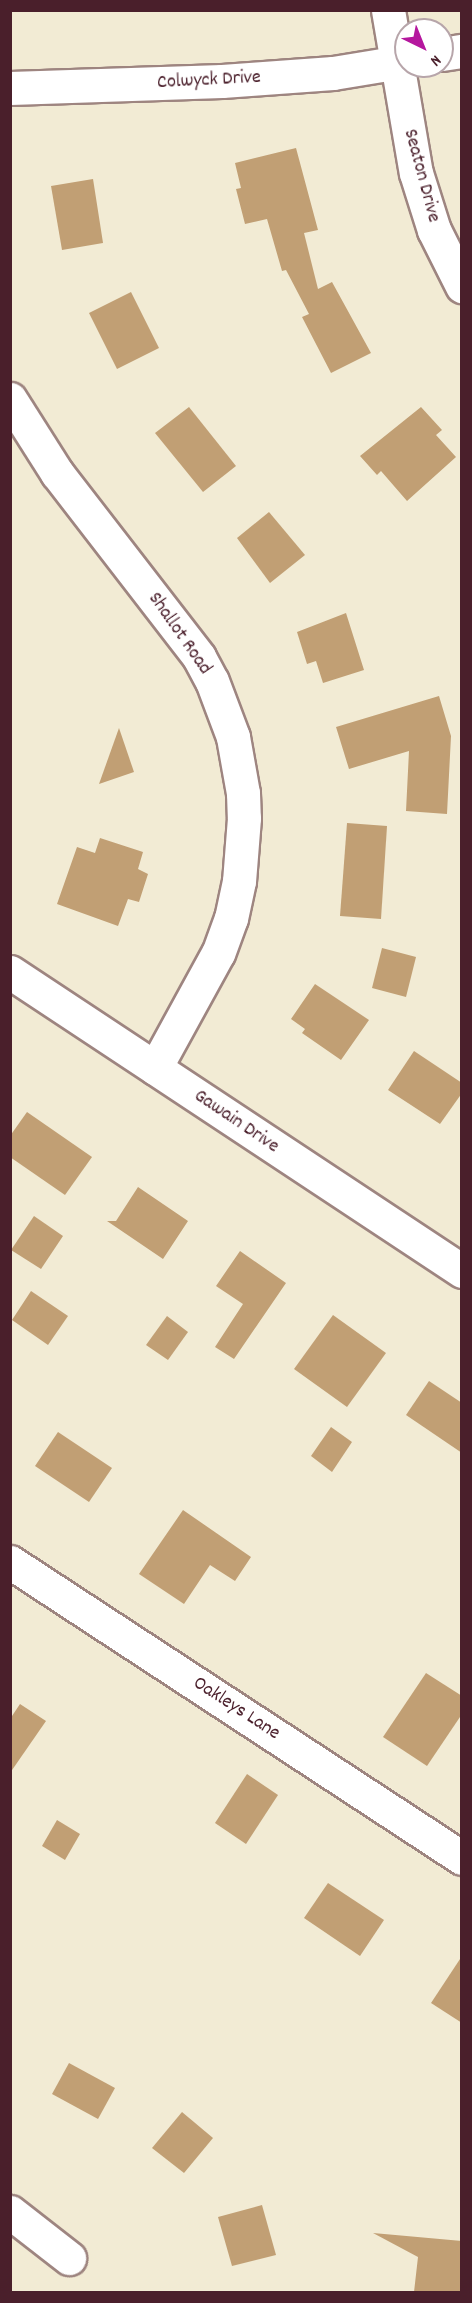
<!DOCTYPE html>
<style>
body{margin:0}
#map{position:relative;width:472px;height:2303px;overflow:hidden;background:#f2ebd4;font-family:Dekko,sans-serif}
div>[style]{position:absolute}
.building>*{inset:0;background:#c19f74}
.roads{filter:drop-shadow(2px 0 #9e8580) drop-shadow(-2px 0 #9e8580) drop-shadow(0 2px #9e8580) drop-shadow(0 -2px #9e8580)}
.minor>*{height:33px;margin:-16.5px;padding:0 16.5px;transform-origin:16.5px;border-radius:16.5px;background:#fff}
.tertiary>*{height:33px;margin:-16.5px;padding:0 16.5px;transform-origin:16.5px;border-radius:16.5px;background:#fff}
span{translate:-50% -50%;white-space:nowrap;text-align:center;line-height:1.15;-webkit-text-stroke:5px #fff;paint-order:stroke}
.street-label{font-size:20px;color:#4a1f2b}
.frame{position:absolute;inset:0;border:12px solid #4a1f2b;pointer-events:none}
.north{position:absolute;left:394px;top:18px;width:60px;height:60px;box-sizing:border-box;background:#fff;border:2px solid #b7a5aa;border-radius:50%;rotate:137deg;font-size:16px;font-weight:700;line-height:24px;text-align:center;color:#4a1f2b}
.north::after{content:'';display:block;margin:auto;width:21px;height:27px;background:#b5179e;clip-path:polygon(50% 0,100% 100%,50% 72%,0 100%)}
</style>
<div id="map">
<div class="building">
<i style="clip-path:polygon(296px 148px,318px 230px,304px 233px,318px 289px,332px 282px,371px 353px,331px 373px,302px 317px,309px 314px,286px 270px,282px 271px,267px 219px,245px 224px,236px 189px,241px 188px,235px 163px)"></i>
<i style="clip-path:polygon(93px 179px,103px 243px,62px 250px,51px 186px)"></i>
<i style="clip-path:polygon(131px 292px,159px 348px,117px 369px,89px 313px)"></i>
<i style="clip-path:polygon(189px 407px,236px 466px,203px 492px,155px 433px)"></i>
<i style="clip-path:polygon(421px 407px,442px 430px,436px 435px,456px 457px,407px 501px,381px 471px,377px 475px,360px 456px)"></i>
<i style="clip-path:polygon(269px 512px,305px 555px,270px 583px,237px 538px)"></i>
<i style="clip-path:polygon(346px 613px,364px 670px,323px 683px,316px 661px,307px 664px,297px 632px)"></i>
<i style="clip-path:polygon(439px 696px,451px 736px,447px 814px,406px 811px,409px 751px,349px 769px,336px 727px)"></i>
<i style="clip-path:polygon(119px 728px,134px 772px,99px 784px)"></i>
<i style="clip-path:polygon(347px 823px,387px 826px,381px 919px,340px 916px)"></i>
<i style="clip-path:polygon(100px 838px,143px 852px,138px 869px,148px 874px,139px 902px,128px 899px,118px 926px,57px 904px,77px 847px,95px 853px)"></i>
<i style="clip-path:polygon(382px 948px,416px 957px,406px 997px,372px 988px)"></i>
<i style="clip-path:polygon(315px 984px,369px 1020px,341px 1060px,302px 1033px,305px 1029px,291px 1019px)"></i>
<i style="clip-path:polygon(414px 1051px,462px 1083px,462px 1093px,440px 1124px,388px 1090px)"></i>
<i style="clip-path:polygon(27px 1112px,92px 1157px,65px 1195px,10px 1157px,10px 1136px)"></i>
<i style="clip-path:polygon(138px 1187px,188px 1221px,163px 1259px,107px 1221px,116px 1221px)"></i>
<i style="clip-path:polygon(34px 1216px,63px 1236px,41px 1269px,11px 1250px)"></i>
<i style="clip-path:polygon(240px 1251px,286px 1283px,234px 1359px,215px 1347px,243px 1304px,216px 1286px)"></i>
<i style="clip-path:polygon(31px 1291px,68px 1316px,48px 1345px,12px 1320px)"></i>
<i style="clip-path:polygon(333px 1315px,386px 1353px,347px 1407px,294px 1369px)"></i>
<i style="clip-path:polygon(167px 1316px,188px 1332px,168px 1360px,146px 1345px)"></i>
<i style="clip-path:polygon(429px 1381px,462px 1403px,462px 1453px,406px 1415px)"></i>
<i style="clip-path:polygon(331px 1427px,352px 1442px,332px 1472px,311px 1456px)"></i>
<i style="clip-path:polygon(58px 1432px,112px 1468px,89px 1502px,35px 1466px)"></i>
<i style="clip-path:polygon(183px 1510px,251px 1557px,235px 1581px,210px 1565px,184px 1604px,139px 1574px)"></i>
<i style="clip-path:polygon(426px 1673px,462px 1696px,462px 1714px,427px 1766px,383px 1737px)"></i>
<i style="clip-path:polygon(20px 1704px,46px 1721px,10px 1773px,10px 1719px)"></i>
<i style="clip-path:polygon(247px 1774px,278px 1795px,246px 1844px,215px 1823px)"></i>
<i style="clip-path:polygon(57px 1820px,80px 1834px,65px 1860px,42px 1846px)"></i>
<i style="clip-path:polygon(328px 1883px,384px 1920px,360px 1956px,304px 1918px)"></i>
<i style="clip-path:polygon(462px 1956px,462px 2023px,431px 2003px)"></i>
<i style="clip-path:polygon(69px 2063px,115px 2088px,98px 2119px,52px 2094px)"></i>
<i style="clip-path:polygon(182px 2112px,213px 2138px,184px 2173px,152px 2148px)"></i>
<i style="clip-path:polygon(262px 2205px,276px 2255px,232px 2266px,218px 2217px)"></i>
<i style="clip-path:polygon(373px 2233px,462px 2241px,462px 2292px,414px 2292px,418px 2257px)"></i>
</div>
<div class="roads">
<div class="minor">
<i style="left:388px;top:10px;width:165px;rotate:80.3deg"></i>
<i style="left:416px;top:173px;width:60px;rotate:72.5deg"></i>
<i style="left:434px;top:230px;width:63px;rotate:63.4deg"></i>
<i style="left:10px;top:399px;width:88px;rotate:57.6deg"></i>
<i style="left:57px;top:473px;width:232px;rotate:52.3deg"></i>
<i style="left:199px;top:657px;width:27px;rotate:62deg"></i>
<i style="left:212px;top:681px;width:60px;rotate:69.4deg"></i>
<i style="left:233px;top:737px;width:57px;rotate:79.9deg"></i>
<i style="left:243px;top:793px;width:25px;rotate:88deg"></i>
<i style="left:244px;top:818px;width:63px;rotate:94.5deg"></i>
<i style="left:239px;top:881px;width:38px;rotate:102deg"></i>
<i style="left:231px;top:918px;width:37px;rotate:110deg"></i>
<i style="left:218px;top:953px;width:131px;rotate:118.7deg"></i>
<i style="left:10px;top:972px;width:542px;rotate:33.48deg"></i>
<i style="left:10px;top:1562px;width:540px;rotate:33.22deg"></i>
<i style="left:10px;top:2212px;width:75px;rotate:37.9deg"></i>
</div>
<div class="tertiary">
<i style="left:442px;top:54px;width:20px;rotate:-9deg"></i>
<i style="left:10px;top:88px;width:212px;rotate:-1.9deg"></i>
<i style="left:222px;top:81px;width:111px;rotate:-4.1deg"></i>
<i style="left:333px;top:73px;width:74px;rotate:-9.3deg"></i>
</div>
</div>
<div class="street-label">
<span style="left:209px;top:81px;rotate:-3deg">Colwyck Drive</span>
<span style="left:421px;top:176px;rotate:75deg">Seaton Drive</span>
<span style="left:179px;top:634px;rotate:55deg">Shallot Road</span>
<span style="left:236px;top:1122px;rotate:34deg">Gawain Drive</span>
<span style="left:236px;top:1709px;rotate:33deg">Oakleys Lane</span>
</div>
<div class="frame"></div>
<div class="north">N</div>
</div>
